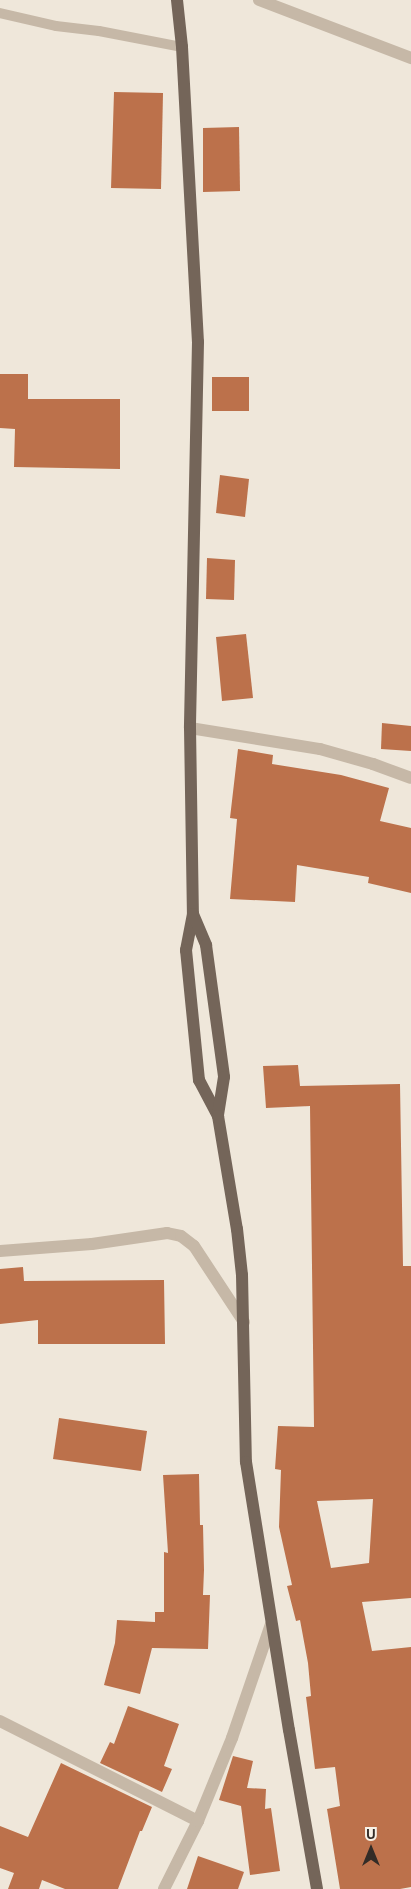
<!DOCTYPE html>
<style>
body{margin:0}
#map{position:relative;width:411px;height:1889px;overflow:hidden;background:#efe7da;font-family:Ubuntu,sans-serif}
div>[style]{position:absolute}
.building>*{inset:0;background:#bc714b}
.service>*{height:10px;margin:-5px;padding:0 5px;transform-origin:5px;border-radius:5px;background:#c6b8a7}
.minor>*{height:12px;margin:-6px;padding:0 6px;transform-origin:6px;border-radius:6px;background:#c6b8a7}
.primary>*{height:12px;margin:-6px;padding:0 6px;transform-origin:6px;border-radius:6px;background:#746559}
span{translate:-50% -50%;white-space:nowrap;text-align:center;line-height:1.15;-webkit-text-stroke:4px #f7f1e6;paint-order:stroke}
.north{position:absolute;left:346px;top:1824px;width:50px;height:50px;-webkit-text-stroke:4px #f7f1e6;paint-order:stroke;rotate:0deg;font-size:14px;font-weight:700;line-height:20px;text-align:center;color:#332c27}
.north::after{content:'';display:block;margin:auto;width:18px;height:22px;background:#332c27;clip-path:polygon(50% 0,100% 100%,50% 72%,0 100%)}
</style>
<div id="map">
<div class="building">
<i style="clip-path:polygon(114px 92px,163px 93px,161px 189px,111px 188px)"></i>
<i style="clip-path:polygon(239px 127px,240px 191px,203px 192px,203px 128px)"></i>
<i style="clip-path:polygon(0 374px,28px 374px,28px 399px,120px 399px,120px 469px,14px 467px,15px 429px,0 428px)"></i>
<i style="clip-path:polygon(212px 377px,249px 377px,249px 411px,212px 411px)"></i>
<i style="clip-path:polygon(220px 475px,249px 479px,245px 517px,216px 513px)"></i>
<i style="clip-path:polygon(207px 558px,235px 560px,234px 600px,206px 599px)"></i>
<i style="clip-path:polygon(246px 634px,253px 698px,222px 701px,216px 637px)"></i>
<i style="clip-path:polygon(382px 723px,411px 726px,411px 751px,381px 749px)"></i>
<i style="clip-path:polygon(238px 749px,273px 755px,272px 764px,341px 775px,389px 788px,380px 821px,411px 828px,411px 893px,368px 883px,369px 877px,297px 865px,295px 902px,230px 899px,237px 819px,230px 818px)"></i>
<i style="clip-path:polygon(evenodd,298px 1065px,300px 1086px,400px 1084px,403px 1266px,411px 1266px,411px 1598px,362px 1602px,372px 1651px,411px 1647px,411px 1887px,400px 1889px,340px 1889px,327px 1809px,340px 1806px,335px 1767px,315px 1769px,306px 1697px,311px 1696px,308px 1663px,300px 1620px,296px 1621px,287px 1586px,292px 1585px,279px 1527px,281px 1470px,275px 1469px,278px 1426px,314px 1427px,310px 1106px,266px 1108px,263px 1066px,298px 1065px,373px 1499px,369px 1563px,331px 1568px,317px 1501px,373px 1499px)"></i>
<i style="clip-path:polygon(23px 1267px,24px 1281px,164px 1280px,165px 1344px,38px 1344px,38px 1320px,0 1324px,0 1269px)"></i>
<i style="clip-path:polygon(59px 1418px,147px 1431px,141px 1471px,53px 1459px)"></i>
<i style="clip-path:polygon(199px 1474px,200px 1525px,203px 1525px,204px 1570px,203px 1595px,210px 1595px,208px 1649px,152px 1648px,140px 1694px,104px 1685px,115px 1643px,117px 1620px,155px 1622px,155px 1612px,164px 1612px,164px 1552px,168px 1553px,163px 1475px)"></i>
<i style="clip-path:polygon(128px 1706px,179px 1724px,164px 1766px,172px 1769px,162px 1792px,100px 1763px,110px 1742px,114px 1744px)"></i>
<i style="clip-path:polygon(233px 1756px,253px 1761px,247px 1788px,266px 1789px,265px 1809px,271px 1808px,280px 1871px,250px 1875px,241px 1806px,219px 1800px)"></i>
<i style="clip-path:polygon(61px 1763px,152px 1807px,142px 1831px,140px 1831px,118px 1889px,65px 1889px,42px 1880px,39px 1889px,8px 1889px,14px 1873px,0 1868px,0 1826px,28px 1837px)"></i>
<i style="clip-path:polygon(198px 1856px,244px 1872px,238px 1889px,187px 1889px)"></i>
</div>
<div class="service">
<i style="left:0;top:13px;width:57px;rotate:13.1deg"></i>
<i style="left:56px;top:26px;width:43px;rotate:6.6deg"></i>
<i style="left:99px;top:31px;width:85px;rotate:10.9deg"></i>
</div>
<div class="minor">
<i style="left:259px;top:0;width:163px;rotate:20.9deg"></i>
<i style="left:190px;top:728px;width:132px;rotate:9.2deg"></i>
<i style="left:320px;top:749px;width:55px;rotate:15.8deg"></i>
<i style="left:373px;top:764px;width:40px;rotate:20.2deg"></i>
<i style="left:0;top:1251px;width:92px;rotate:-4.4deg"></i>
<i style="left:92px;top:1244px;width:76px;rotate:-8.3deg"></i>
<i style="left:167px;top:1233px;width:14px;rotate:12deg"></i>
<i style="left:181px;top:1236px;width:16px;rotate:38deg"></i>
<i style="left:194px;top:1246px;width:91px;rotate:56.7deg"></i>
<i style="left:0;top:1721px;width:222px;rotate:26.8deg"></i>
<i style="left:164px;top:1889px;width:76px;rotate:-63.4deg"></i>
<i style="left:198px;top:1821px;width:90px;rotate:-67.7deg"></i>
<i style="left:232px;top:1738px;width:120px;rotate:-71.1deg"></i>
</div>
<div class="primary">
<i style="left:177px;top:0;width:47px;rotate:83.9deg"></i>
<i style="left:182px;top:47px;width:295px;rotate:86.9deg"></i>
<i style="left:198px;top:342px;width:386px;rotate:91.2deg"></i>
<i style="left:190px;top:728px;width:186px;rotate:89.1deg"></i>
<i style="left:193px;top:914px;width:37px;rotate:101deg"></i>
<i style="left:186px;top:950px;width:131px;rotate:84.3deg"></i>
<i style="left:199px;top:1080px;width:41px;rotate:62.2deg"></i>
<i style="left:193px;top:914px;width:34px;rotate:67deg"></i>
<i style="left:206px;top:945px;width:133px;rotate:82.2deg"></i>
<i style="left:224px;top:1077px;width:39px;rotate:99deg"></i>
<i style="left:218px;top:1116px;width:115px;rotate:80.5deg"></i>
<i style="left:237px;top:1229px;width:46px;rotate:83.8deg"></i>
<i style="left:242px;top:1275px;width:187px;rotate:88.8deg"></i>
<i style="left:246px;top:1462px;width:271px;rotate:80.9deg"></i>
<i style="left:289px;top:1730px;width:161px;rotate:80deg"></i>
</div>
<div class="north">U</div>
</div>
